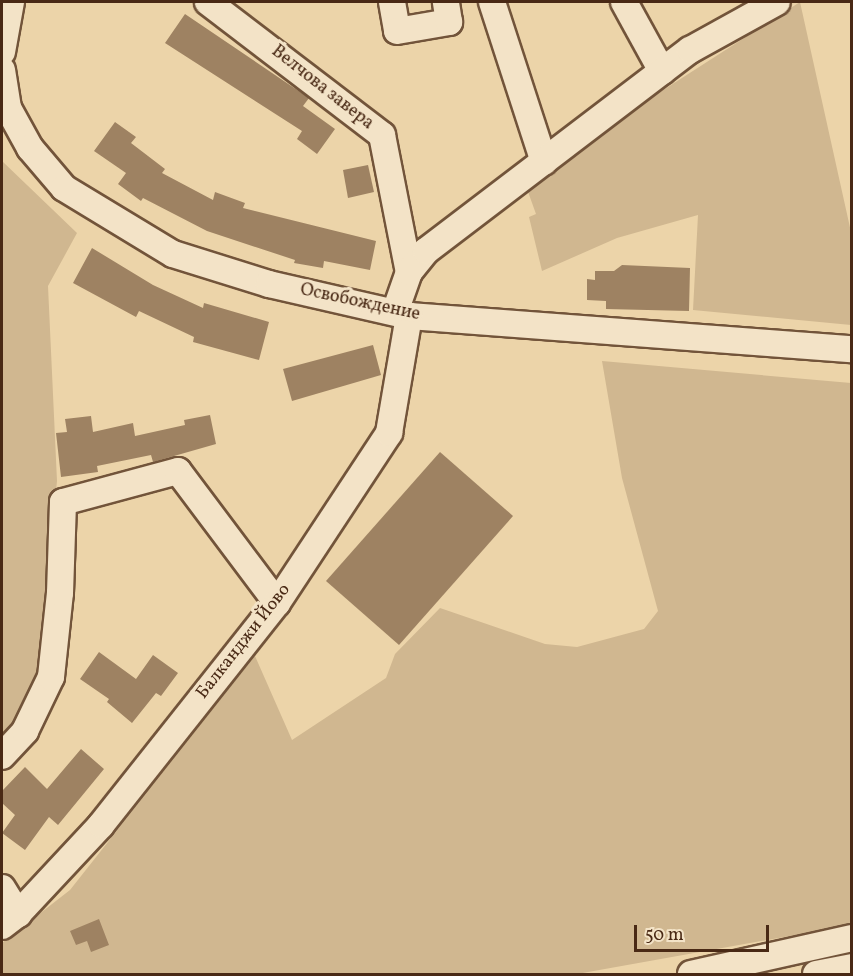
<!DOCTYPE html>
<meta charset="utf-8">
<style>
body{margin:0}
#map{position:relative;width:853px;height:976px;overflow:hidden;background:#ecd4a9;font-family:Vollkorn,serif}
div>[style]{position:absolute}
.green>*{inset:0;background:#d0b790}
.building>*{inset:0;background:#9e8262}
.roads{filter:drop-shadow(2px 0 #72543a) drop-shadow(-2px 0 #72543a) drop-shadow(0 2px #72543a) drop-shadow(0 -2px #72543a)}
.minor>*{height:26px;margin:-13px;padding:0 13px;transform-origin:13px;border-radius:13px;background:#f3e3c7}
span{translate:-50% -50%;white-space:nowrap;text-align:center;line-height:1.15;-webkit-text-stroke:6px #f3e3c7;paint-order:stroke}
.street-label{font-size:18px;color:#492915}
.frame{position:absolute;inset:0;border:3px solid #492915;pointer-events:none}
.scale{position:absolute;left:634px;top:925px;width:135px;height:27px;box-sizing:border-box;border:3px solid #492915;border-top:0;padding-left:8px;font-size:18px;line-height:21px;white-space:nowrap;color:#492915;-webkit-text-stroke:4px #f3e3c7;paint-order:stroke}
</style>
<div id="map">
<div class="green">
<i style="clip-path:polygon(800px 2px,851px 232px,851px 325px,693px 310px,698px 215px,617px 238px,542px 271px,529px 217px,536px 214px,527px 189px,626px 114px)"></i>
<i style="clip-path:polygon(2px 161px,77px 233px,48px 286px,57px 481px,39px 667px,18px 721px,2px 741px)"></i>
<i style="clip-path:polygon(602px 361px,851px 383px,851px 925px,577px 974px,2px 974px,2px 943px,70px 890px,255px 656px,292px 740px,386px 678px,395px 654px,440px 608px,545px 644px,577px 647px,644px 629px,658px 611px,622px 478px)"></i>
</div>
<div class="building">
<i style="clip-path:polygon(185px 14px,309px 98px,303px 106px,335px 129px,317px 154px,297px 139px,302px 131px,165px 43px)"></i>
<i style="clip-path:polygon(115px 122px,136px 137px,131px 143px,165px 169px,162px 173px,213px 200px,215px 192px,245px 203px,243px 208px,376px 241px,370px 270px,324px 261px,323px 268px,294px 263px,295px 260px,207px 231px,143px 198px,141px 201px,118px 184px,126px 173px,94px 151px)"></i>
<i style="clip-path:polygon(368px 165px,374px 192px,348px 198px,343px 170px)"></i>
<i style="clip-path:polygon(92px 248px,153px 285px,203px 308px,204px 303px,269px 322px,259px 360px,193px 342px,194px 337px,139px 311px,136px 317px,73px 283px)"></i>
<i style="clip-path:polygon(622px 265px,690px 268px,689px 311px,606px 309px,606px 301px,587px 300px,587px 279px,595px 280px,595px 271px,614px 271px)"></i>
<i style="clip-path:polygon(373px 345px,381px 375px,292px 401px,283px 369px)"></i>
<i style="clip-path:polygon(210px 415px,216px 444px,153px 462px,151px 455px,97px 466px,98px 472px,61px 477px,56px 433px,67px 432px,65px 419px,91px 416px,93px 432px,133px 423px,135px 436px,185px 425px,184px 420px)"></i>
<i style="clip-path:polygon(440px 452px,513px 516px,399px 645px,326px 581px)"></i>
<i style="clip-path:polygon(99px 652px,136px 679px,153px 655px,178px 673px,161px 696px,156px 693px,132px 723px,107px 702px,109px 699px,80px 679px)"></i>
<i style="clip-path:polygon(81px 749px,104px 769px,58px 825px,49px 817px,25px 850px,2px 833px,15px 815px,2px 803px,2px 791px,25px 767px,47px 789px)"></i>
<i style="clip-path:polygon(99px 919px,109px 945px,91px 952px,87px 941px,76px 945px,70px 931px)"></i>
</div>
<div class="roads">
<div class="minor">
<i style="left:208px;top:2px;width:219px;rotate:37.4deg"></i>
<i style="left:382px;top:135px;width:140px;rotate:78.9deg"></i>
<i style="left:392px;top:2px;width:29px;rotate:80deg"></i>
<i style="left:397px;top:31px;width:53px;rotate:-9.8deg"></i>
<i style="left:449px;top:22px;width:20px;rotate:-99deg"></i>
<i style="left:492px;top:2px;width:168px;rotate:72deg"></i>
<i style="left:624px;top:2px;width:79px;rotate:61.2deg"></i>
<i style="left:2px;top:52px;width:51px;rotate:-79.8deg"></i>
<i style="left:2px;top:70px;width:38px;rotate:81deg"></i>
<i style="left:8px;top:108px;width:46px;rotate:61.2deg"></i>
<i style="left:30px;top:148px;width:52px;rotate:49.6deg"></i>
<i style="left:64px;top:188px;width:127px;rotate:31.2deg"></i>
<i style="left:173px;top:254px;width:101px;rotate:17.4deg"></i>
<i style="left:269px;top:284px;width:144px;rotate:12.9deg"></i>
<i style="left:409px;top:316px;width:444px;rotate:4.3deg"></i>
<i style="left:395px;top:312px;width:42px;rotate:-70.7deg"></i>
<i style="left:409px;top:272px;width:27px;rotate:-51deg"></i>
<i style="left:426px;top:251px;width:332px;rotate:-37.3deg"></i>
<i style="left:690px;top:50px;width:99px;rotate:-28.9deg"></i>
<i style="left:2px;top:756px;width:34px;rotate:-47deg"></i>
<i style="left:25px;top:731px;width:60px;rotate:-64.3deg"></i>
<i style="left:51px;top:677px;width:84px;rotate:-83.9deg"></i>
<i style="left:60px;top:593px;width:91px;rotate:-88.1deg"></i>
<i style="left:63px;top:502px;width:119px;rotate:-15.1deg"></i>
<i style="left:178px;top:471px;width:165px;rotate:53.1deg"></i>
<i style="left:2px;top:888px;width:31px;rotate:58deg"></i>
<i style="left:2px;top:926px;width:20px;rotate:-37deg"></i>
<i style="left:18px;top:914px;width:122px;rotate:-47deg"></i>
<i style="left:101px;top:825px;width:283px;rotate:-51.6deg"></i>
<i style="left:277px;top:603px;width:204px;rotate:-56.6deg"></i>
<i style="left:389px;top:433px;width:119px;rotate:-80.3deg"></i>
<i style="left:691px;top:974px;width:165px;rotate:-12.6deg"></i>
<i style="left:816px;top:974px;width:37px;rotate:-11deg"></i>
</div>
</div>
<div class="street-label">
<span style="left:322px;top:88px;rotate:38deg">Велчова завера</span>
<span style="left:360px;top:303px;rotate:12deg">Освобождение</span>
<span style="left:244px;top:642px;rotate:-52deg">Балканджи Йово</span>
</div>
<div class="frame"></div>
<div class="scale">50 m</div>
</div>
